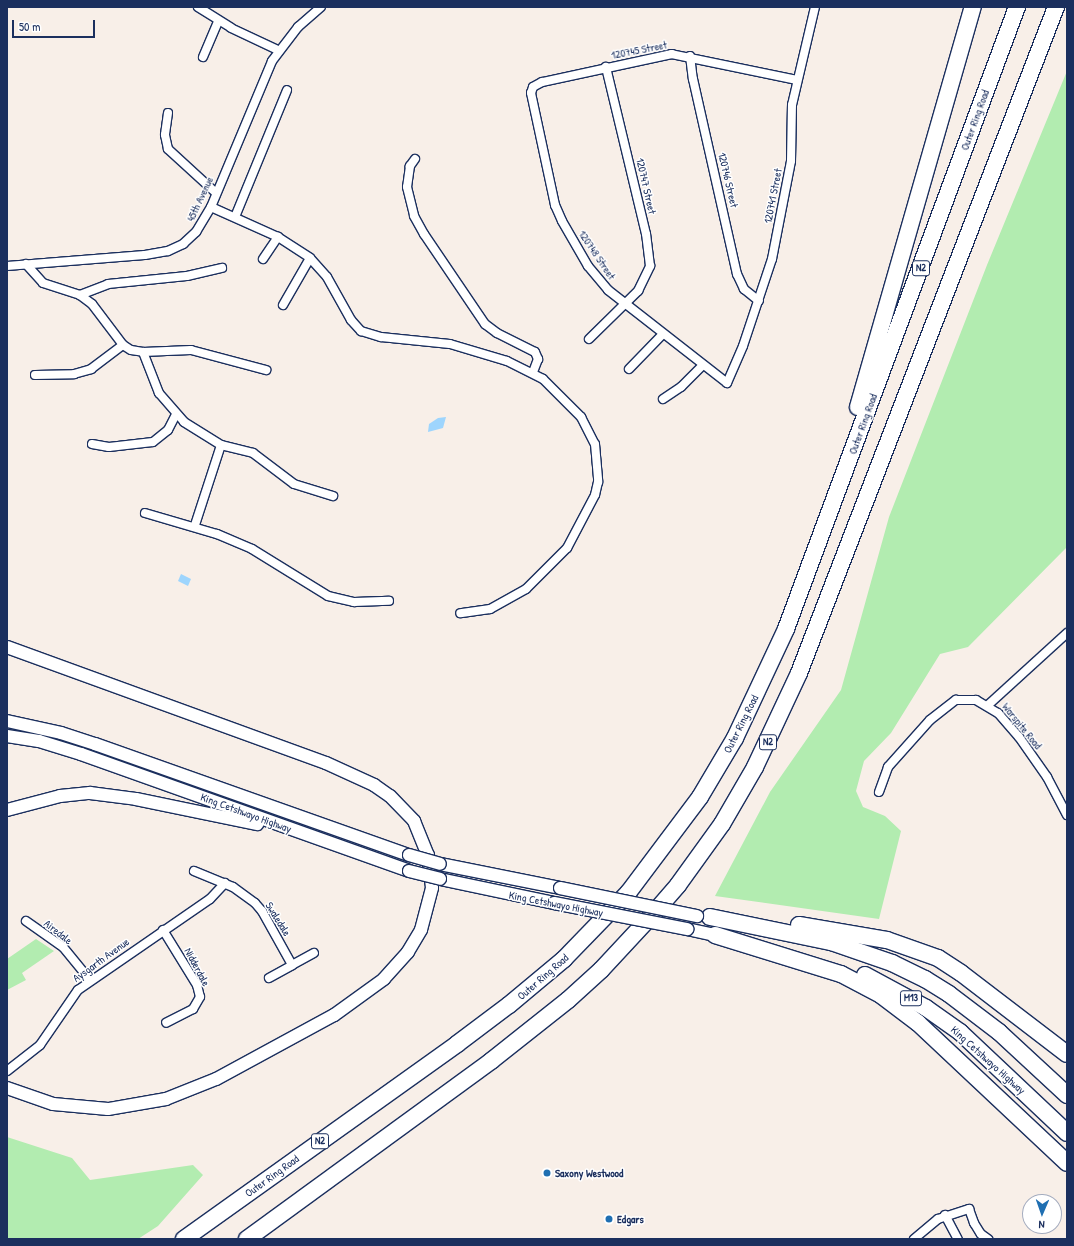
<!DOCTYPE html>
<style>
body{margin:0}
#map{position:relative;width:1074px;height:1246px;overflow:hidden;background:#f8efe8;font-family:"Patrick Hand",sans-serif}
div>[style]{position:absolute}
.green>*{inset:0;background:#b2ecb0}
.water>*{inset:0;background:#9ed5fd}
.roads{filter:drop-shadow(1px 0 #1b2f5e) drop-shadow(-1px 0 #1b2f5e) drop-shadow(0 1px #1b2f5e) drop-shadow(0 -1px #1b2f5e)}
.street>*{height:8px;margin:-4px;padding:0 4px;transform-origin:4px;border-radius:4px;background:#fff}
.secondary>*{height:12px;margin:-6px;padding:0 6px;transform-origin:6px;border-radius:6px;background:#fff}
.highway>*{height:16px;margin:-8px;padding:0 8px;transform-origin:8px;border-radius:8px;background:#fff}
.bridges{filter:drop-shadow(1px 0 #1b2f5e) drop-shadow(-1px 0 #1b2f5e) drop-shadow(0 1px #1b2f5e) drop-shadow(0 -1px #1b2f5e)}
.secondary-bridge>*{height:12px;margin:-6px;padding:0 6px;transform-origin:6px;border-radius:6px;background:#fff}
.dots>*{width:11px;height:11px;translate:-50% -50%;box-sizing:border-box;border:2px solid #fff;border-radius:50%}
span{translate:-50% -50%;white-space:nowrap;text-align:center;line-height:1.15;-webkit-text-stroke:3px #fff;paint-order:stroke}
.shield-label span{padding:1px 3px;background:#fff;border:1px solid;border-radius:3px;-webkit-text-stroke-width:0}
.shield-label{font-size:10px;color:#1b2f5e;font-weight:700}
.street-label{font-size:11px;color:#1b2f5e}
.poi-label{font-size:11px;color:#1b2f5e;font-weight:700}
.left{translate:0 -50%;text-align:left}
.frame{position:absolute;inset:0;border:8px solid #1b2f5e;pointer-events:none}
.north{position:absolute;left:1022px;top:1194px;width:40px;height:40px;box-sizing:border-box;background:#fff;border:1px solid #a4acbf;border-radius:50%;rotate:182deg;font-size:11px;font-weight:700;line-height:16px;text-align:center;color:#1b2f5e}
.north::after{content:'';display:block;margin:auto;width:14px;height:18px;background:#1f6fb2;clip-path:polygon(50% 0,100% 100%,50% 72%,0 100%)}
.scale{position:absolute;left:12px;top:20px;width:83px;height:18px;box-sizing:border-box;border:2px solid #1b2f5e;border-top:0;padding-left:5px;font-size:12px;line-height:14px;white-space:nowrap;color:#1b2f5e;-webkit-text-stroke:3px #fff;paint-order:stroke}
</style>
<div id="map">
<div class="green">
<i style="clip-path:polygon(1067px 71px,1067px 547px,968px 647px,940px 654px,891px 733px,864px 761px,856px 791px,863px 807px,885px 816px,901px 831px,879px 919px,715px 896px,770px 792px,841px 690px,889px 517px,987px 265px)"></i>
<i style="clip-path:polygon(36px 939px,54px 951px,22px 973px,26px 980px,7px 990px,7px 959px)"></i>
<i style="clip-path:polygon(7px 1137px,72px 1158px,90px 1180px,193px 1165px,203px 1175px,158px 1226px,138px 1239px,7px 1239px)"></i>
</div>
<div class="water">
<i style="clip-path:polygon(446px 417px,443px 428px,428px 432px,429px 424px,438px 418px)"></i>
<i style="clip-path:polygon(181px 574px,191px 579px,188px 586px,178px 581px)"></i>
</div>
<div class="roads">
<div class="street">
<i style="left:198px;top:7px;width:39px;rotate:32deg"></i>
<i style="left:231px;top:28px;width:52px;rotate:25.1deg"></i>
<i style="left:690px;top:56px;width:23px;rotate:83deg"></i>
<i style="left:693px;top:79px;width:200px;rotate:77.3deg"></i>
<i style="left:737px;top:274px;width:17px;rotate:65deg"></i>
<i style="left:744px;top:289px;width:19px;rotate:39deg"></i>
<i style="left:203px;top:57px;width:39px;rotate:-67deg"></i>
<i style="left:797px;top:80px;width:128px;rotate:-168.3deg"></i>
<i style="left:672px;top:54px;width:133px;rotate:167.8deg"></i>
<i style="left:542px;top:82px;width:10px;rotate:151deg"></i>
<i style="left:533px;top:87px;width:6px;rotate:108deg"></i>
<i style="left:531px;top:93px;width:115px;rotate:77.9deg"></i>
<i style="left:555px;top:205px;width:17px;rotate:66deg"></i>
<i style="left:562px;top:221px;width:52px;rotate:60deg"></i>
<i style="left:588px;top:266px;width:31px;rotate:50deg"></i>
<i style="left:608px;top:290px;width:151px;rotate:38deg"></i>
<i style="left:727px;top:383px;width:40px;rotate:-66.6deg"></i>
<i style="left:743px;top:346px;width:92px;rotate:-71.6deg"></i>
<i style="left:772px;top:259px;width:100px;rotate:-79deg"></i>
<i style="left:791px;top:161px;width:56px;rotate:-89deg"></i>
<i style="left:792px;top:105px;width:101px;rotate:-76.8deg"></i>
<i style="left:168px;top:113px;width:22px;rotate:98deg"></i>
<i style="left:165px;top:135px;width:14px;rotate:78deg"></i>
<i style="left:168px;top:149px;width:65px;rotate:42.5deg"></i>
<i style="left:415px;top:159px;width:9px;rotate:126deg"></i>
<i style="left:410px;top:166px;width:21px;rotate:98deg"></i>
<i style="left:407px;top:187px;width:30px;rotate:76deg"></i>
<i style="left:414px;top:216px;width:21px;rotate:61deg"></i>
<i style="left:424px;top:234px;width:109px;rotate:55.9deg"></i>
<i style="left:485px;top:324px;width:15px;rotate:37deg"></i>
<i style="left:497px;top:333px;width:42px;rotate:26.6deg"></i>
<i style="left:535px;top:352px;width:8px;rotate:67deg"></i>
<i style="left:538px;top:359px;width:14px;rotate:111deg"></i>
<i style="left:211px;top:207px;width:73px;rotate:24.1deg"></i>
<i style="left:278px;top:237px;width:38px;rotate:33deg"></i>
<i style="left:310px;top:258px;width:25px;rotate:48deg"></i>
<i style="left:327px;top:277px;width:49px;rotate:60.8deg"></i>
<i style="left:351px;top:320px;width:15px;rotate:48deg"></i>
<i style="left:361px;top:331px;width:21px;rotate:17deg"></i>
<i style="left:381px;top:337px;width:69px;rotate:5.8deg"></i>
<i style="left:450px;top:344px;width:59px;rotate:16.6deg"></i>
<i style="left:507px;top:361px;width:40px;rotate:26.6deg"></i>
<i style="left:543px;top:379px;width:54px;rotate:45deg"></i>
<i style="left:581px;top:417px;width:30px;rotate:63deg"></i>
<i style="left:595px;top:444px;width:38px;rotate:85deg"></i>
<i style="left:598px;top:482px;width:13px;rotate:103deg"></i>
<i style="left:595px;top:495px;width:60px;rotate:117.8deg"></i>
<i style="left:567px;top:548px;width:58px;rotate:135deg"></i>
<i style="left:526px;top:589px;width:41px;rotate:150.9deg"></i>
<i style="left:490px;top:609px;width:30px;rotate:172deg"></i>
<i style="left:235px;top:217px;width:137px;rotate:-67.7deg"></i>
<i style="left:263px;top:259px;width:27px;rotate:-56deg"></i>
<i style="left:26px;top:264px;width:25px;rotate:48deg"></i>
<i style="left:43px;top:283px;width:39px;rotate:18deg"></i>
<i style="left:80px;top:295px;width:15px;rotate:37deg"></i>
<i style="left:92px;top:304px;width:51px;rotate:52.9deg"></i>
<i style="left:123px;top:345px;width:9px;rotate:32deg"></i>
<i style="left:131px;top:350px;width:12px;rotate:9deg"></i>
<i style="left:143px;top:352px;width:48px;rotate:-2.4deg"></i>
<i style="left:191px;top:350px;width:78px;rotate:14.9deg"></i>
<i style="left:7px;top:266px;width:138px;rotate:-4.6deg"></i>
<i style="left:145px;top:255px;width:23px;rotate:-10deg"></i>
<i style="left:168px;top:251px;width:17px;rotate:-25deg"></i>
<i style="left:183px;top:244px;width:18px;rotate:-43deg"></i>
<i style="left:196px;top:232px;width:29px;rotate:-59deg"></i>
<i style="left:211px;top:207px;width:158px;rotate:-67.3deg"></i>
<i style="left:272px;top:61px;width:43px;rotate:-52.6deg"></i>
<i style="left:298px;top:27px;width:30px;rotate:-41deg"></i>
<i style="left:80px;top:295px;width:30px;rotate:-21deg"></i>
<i style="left:108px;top:284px;width:79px;rotate:-5.8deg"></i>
<i style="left:187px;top:276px;width:36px;rotate:-13deg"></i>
<i style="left:283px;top:305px;width:54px;rotate:-60.1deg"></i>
<i style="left:589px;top:339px;width:69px;rotate:-44.4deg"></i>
<i style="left:638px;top:291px;width:28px;rotate:-64deg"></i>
<i style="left:650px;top:266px;width:32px;rotate:-97deg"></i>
<i style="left:646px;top:234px;width:172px;rotate:-103.5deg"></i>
<i style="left:143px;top:352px;width:44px;rotate:68.7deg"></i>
<i style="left:159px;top:393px;width:38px;rotate:49deg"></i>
<i style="left:184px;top:422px;width:44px;rotate:31.9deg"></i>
<i style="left:221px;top:445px;width:33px;rotate:14deg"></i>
<i style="left:253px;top:453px;width:51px;rotate:37.1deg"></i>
<i style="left:294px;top:484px;width:41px;rotate:17.1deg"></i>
<i style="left:629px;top:369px;width:47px;rotate:-45.9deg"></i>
<i style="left:35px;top:375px;width:39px;rotate:-1deg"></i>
<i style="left:74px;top:374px;width:18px;rotate:-16deg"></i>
<i style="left:91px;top:369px;width:40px;rotate:-37deg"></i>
<i style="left:663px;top:399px;width:22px;rotate:-34deg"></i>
<i style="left:681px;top:387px;width:30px;rotate:-45deg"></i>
<i style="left:92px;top:444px;width:17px;rotate:10deg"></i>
<i style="left:109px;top:447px;width:44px;rotate:-6.5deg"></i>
<i style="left:153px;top:442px;width:19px;rotate:-39deg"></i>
<i style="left:168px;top:430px;width:18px;rotate:-63deg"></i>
<i style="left:145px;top:513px;width:75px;rotate:16.3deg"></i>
<i style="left:217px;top:534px;width:38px;rotate:23deg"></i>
<i style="left:252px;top:549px;width:89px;rotate:31.7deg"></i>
<i style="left:328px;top:596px;width:27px;rotate:13deg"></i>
<i style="left:354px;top:602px;width:35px;rotate:-2deg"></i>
<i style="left:195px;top:525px;width:84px;rotate:-72deg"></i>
<i style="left:988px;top:705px;width:107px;rotate:-42.3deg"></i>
<i style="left:879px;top:792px;width:27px;rotate:-70deg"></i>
<i style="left:888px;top:767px;width:63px;rotate:-48.2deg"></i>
<i style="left:930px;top:720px;width:33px;rotate:-38deg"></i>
<i style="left:956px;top:700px;width:20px"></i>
<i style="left:976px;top:700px;width:26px;rotate:31deg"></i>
<i style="left:998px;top:713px;width:32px;rotate:49deg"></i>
<i style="left:1019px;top:737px;width:49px;rotate:55deg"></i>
<i style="left:1047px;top:777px;width:43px;rotate:62.2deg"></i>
<i style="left:194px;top:871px;width:42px;rotate:22.3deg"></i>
<i style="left:233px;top:887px;width:27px;rotate:36deg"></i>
<i style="left:255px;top:903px;width:11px;rotate:49deg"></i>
<i style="left:262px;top:911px;width:62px;rotate:60.9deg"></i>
<i style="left:292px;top:965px;width:25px;rotate:-29deg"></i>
<i style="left:26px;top:921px;width:45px;rotate:35.1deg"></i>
<i style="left:63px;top:947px;width:43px;rotate:50.7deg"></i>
<i style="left:163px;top:930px;width:65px;rotate:58.3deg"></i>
<i style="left:197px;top:985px;width:12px;rotate:76deg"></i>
<i style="left:200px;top:997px;width:14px;rotate:120deg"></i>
<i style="left:193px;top:1009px;width:30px;rotate:153deg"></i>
<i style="left:269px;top:978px;width:26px;rotate:-29deg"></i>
<i style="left:7px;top:1071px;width:42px;rotate:-38.2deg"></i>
<i style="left:40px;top:1045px;width:67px;rotate:-55.4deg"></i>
<i style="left:78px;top:990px;width:160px;rotate:-34.6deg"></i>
<i style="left:210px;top:899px;width:22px;rotate:-47deg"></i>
<i style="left:945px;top:1215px;width:27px;rotate:62deg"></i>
<i style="left:914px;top:1239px;width:31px;rotate:-40deg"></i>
<i style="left:938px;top:1219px;width:33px;rotate:-18deg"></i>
<i style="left:969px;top:1209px;width:15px;rotate:70deg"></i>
<i style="left:974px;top:1223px;width:13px;rotate:58deg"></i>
<i style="left:981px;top:1234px;width:9px;rotate:36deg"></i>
</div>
<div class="secondary">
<i style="left:7px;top:647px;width:339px;rotate:20deg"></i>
<i style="left:326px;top:763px;width:53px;rotate:24.6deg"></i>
<i style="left:374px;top:785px;width:19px;rotate:35deg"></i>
<i style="left:390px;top:796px;width:35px;rotate:46deg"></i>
<i style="left:414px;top:821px;width:37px;rotate:68deg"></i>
<i style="left:428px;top:855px;width:33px;rotate:83deg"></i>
<i style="left:432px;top:888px;width:43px;rotate:104.7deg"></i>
<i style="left:421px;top:930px;width:26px;rotate:121deg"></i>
<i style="left:408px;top:952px;width:36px;rotate:132deg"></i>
<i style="left:384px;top:979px;width:62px;rotate:144.2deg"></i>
<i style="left:334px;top:1015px;width:134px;rotate:151.5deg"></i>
<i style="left:216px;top:1079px;width:54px;rotate:158.2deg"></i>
<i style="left:166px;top:1099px;width:59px;rotate:170.2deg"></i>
<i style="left:108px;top:1109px;width:55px;rotate:-174.8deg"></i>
<i style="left:53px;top:1104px;width:49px;rotate:-160.8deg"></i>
<i style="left:7px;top:721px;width:55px;rotate:12.5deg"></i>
<i style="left:61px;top:733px;width:36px;rotate:18deg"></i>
<i style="left:95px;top:744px;width:333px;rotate:19.5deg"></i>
<i style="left:7px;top:736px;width:32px;rotate:9deg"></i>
<i style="left:39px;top:741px;width:44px;rotate:17.2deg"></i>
<i style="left:81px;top:754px;width:348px;rotate:19.6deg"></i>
<i style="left:7px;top:810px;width:55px;rotate:-14.8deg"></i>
<i style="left:60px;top:796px;width:30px;rotate:-6deg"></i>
<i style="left:90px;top:793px;width:46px;rotate:7.4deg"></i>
<i style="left:136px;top:799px;width:124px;rotate:11.7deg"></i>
<i style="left:440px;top:864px;width:122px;rotate:11.3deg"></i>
<i style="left:440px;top:879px;width:116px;rotate:11.9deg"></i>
<i style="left:687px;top:929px;width:29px;rotate:12deg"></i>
</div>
<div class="highway">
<i style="left:858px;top:407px;width:416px;rotate:-74deg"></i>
<i style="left:710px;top:917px;width:124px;rotate:11.7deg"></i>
<i style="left:831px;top:942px;width:65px;rotate:19deg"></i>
<i style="left:892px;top:963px;width:37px;rotate:26deg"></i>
<i style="left:925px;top:979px;width:28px;rotate:32deg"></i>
<i style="left:949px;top:994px;width:63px;rotate:37.2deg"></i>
<i style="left:999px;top:1032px;width:93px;rotate:42.8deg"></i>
<i style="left:799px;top:925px;width:89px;rotate:9.7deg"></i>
<i style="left:887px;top:940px;width:54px;rotate:19.4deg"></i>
<i style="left:938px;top:958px;width:27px;rotate:33deg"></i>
<i style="left:961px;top:973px;width:133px;rotate:37.4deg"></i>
<i style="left:715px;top:935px;width:132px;rotate:17.2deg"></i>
<i style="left:841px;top:974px;width:45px;rotate:27.7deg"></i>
<i style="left:881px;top:995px;width:46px;rotate:37.1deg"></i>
<i style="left:918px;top:1023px;width:204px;rotate:43.2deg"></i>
<i style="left:865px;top:975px;width:69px;rotate:28.4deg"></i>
<i style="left:926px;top:1008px;width:42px;rotate:35.2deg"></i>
<i style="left:960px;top:1032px;width:147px;rotate:43.3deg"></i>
<i style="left:184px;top:1239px;width:335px;rotate:-35.5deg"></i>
<i style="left:457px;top:1044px;width:65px;rotate:-36.9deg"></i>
<i style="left:509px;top:1005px;width:72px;rotate:-39.9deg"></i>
<i style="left:564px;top:959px;width:92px;rotate:-45.9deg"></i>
<i style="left:628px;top:893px;width:120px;rotate:-53.1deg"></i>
<i style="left:700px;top:797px;width:69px;rotate:-59.3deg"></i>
<i style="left:735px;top:738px;width:120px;rotate:-64.9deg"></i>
<i style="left:786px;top:629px;width:664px;rotate:-69.63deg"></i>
<i style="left:247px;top:1239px;width:302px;rotate:-36.1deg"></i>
<i style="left:491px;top:1061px;width:98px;rotate:-38.4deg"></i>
<i style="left:568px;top:1000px;width:45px;rotate:-42.3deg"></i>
<i style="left:601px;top:970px;width:76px;rotate:-47.1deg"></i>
<i style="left:653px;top:914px;width:38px;rotate:-49deg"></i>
<i style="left:678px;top:885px;width:75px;rotate:-54.2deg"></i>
<i style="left:722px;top:824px;width:66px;rotate:-59.9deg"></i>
<i style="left:755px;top:767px;width:104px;rotate:-64.9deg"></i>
<i style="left:799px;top:673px;width:714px;rotate:-68.9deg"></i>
</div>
</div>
<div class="bridges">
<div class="secondary-bridge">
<i style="left:409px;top:855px;width:32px;rotate:16deg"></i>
<i style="left:409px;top:871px;width:32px;rotate:14deg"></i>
<i style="left:560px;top:888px;width:140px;rotate:11.6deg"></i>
<i style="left:554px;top:903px;width:136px;rotate:11.1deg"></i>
</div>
</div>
<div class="dots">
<i style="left:547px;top:1173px;background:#1f6fb2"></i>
<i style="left:609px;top:1219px;background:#1f6fb2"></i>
</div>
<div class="shield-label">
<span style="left:921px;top:268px">N2</span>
<span style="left:768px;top:742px">N2</span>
<span style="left:911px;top:998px">M13</span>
<span style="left:320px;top:1141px">N2</span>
</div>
<div class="street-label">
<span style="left:639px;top:50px;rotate:-11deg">120745 Street</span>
<span style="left:975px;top:120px;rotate:-70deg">Outer Ring Road</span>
<span style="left:728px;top:180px;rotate:77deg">120746 Street</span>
<span style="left:646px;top:186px;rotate:77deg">120747 Street</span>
<span style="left:773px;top:196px;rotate:-79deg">120741 Street</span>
<span style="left:200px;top:199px;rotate:-65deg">45th Avenue</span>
<span style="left:597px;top:255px;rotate:56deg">120748 Street</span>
<span style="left:863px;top:424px;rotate:-70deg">Outer Ring Road</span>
<span style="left:741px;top:724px;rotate:-63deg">Outer Ring Road</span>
<span style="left:1022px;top:726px;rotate:51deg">Warspite Road</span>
<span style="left:246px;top:813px;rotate:20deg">King Cetshwayo Highway</span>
<span style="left:556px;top:904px;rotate:11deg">King Cetshwayo Highway</span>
<span style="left:278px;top:919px;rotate:58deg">Swaledale</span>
<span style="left:58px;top:932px;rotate:38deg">Airedale</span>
<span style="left:101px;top:960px;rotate:-36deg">Aysgarth Avenue</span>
<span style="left:197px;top:967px;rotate:62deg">Nidderdale</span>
<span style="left:543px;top:977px;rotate:-41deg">Outer Ring Road</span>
<span style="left:988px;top:1060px;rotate:42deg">King Cetshwayo Highway</span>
<span style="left:272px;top:1176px;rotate:-36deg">Outer Ring Road</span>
</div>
<div class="poi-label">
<span class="left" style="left:555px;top:1173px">Saxony Westwood</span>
<span class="left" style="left:617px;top:1219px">Edgars</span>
</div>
<div class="frame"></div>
<div class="north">N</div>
<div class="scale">50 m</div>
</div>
